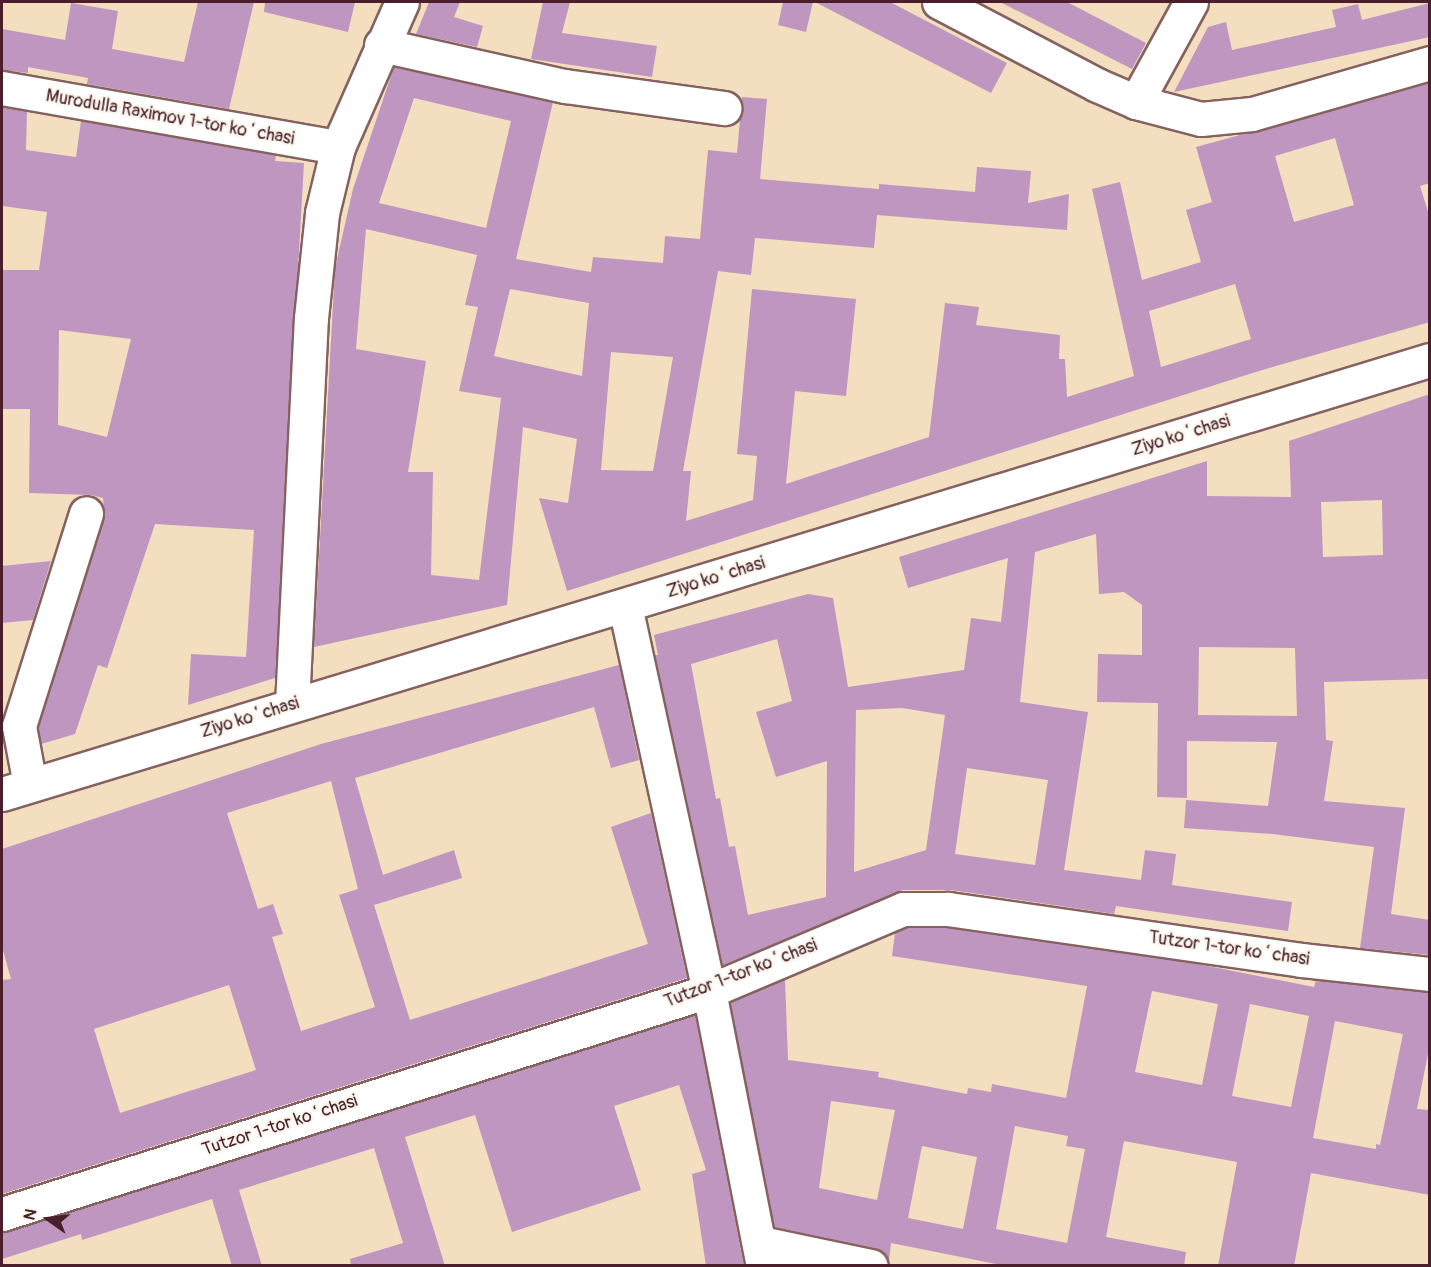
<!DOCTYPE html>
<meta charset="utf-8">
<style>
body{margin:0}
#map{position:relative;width:1431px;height:1267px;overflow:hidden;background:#f3dec0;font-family:Pangolin,sans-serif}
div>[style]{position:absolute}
.building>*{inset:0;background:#bf96c0}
.roads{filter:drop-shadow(2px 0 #85625f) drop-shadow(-2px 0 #85625f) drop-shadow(0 2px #85625f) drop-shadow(0 -2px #85625f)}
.minor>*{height:33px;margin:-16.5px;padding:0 16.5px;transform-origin:16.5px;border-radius:16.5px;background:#fff}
span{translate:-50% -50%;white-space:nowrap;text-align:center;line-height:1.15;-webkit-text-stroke:4.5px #fbf7ec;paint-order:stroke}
.street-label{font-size:18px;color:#4a1f2b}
.frame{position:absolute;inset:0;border:3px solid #4a1f2b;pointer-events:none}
.north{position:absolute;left:18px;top:1189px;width:60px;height:60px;-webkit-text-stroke:4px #fbf7ec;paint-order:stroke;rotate:284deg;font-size:16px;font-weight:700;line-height:24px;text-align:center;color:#4a1f2b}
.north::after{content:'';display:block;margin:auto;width:21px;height:27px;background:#4a1f2b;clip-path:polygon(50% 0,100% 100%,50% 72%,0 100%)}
</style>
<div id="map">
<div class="building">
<i style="clip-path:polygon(198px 2px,254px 2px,229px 109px,87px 84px,88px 78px,28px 67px,28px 73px,2px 70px,2px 29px,65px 40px,71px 3px,118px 11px,112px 49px,184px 62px)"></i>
<i style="clip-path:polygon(265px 2px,355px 2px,348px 32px,264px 12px)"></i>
<i style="clip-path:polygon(429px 2px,460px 2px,454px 17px,483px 26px,477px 47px,416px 34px)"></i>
<i style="clip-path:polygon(543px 2px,570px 2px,562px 33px,657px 46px,652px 77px,531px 59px)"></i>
<i style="clip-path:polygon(783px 2px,813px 2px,806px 32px,778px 25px)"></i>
<i style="clip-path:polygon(815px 2px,890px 2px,1007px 63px,991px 93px)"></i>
<i style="clip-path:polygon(1000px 2px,1067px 2px,1146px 43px,1132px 69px)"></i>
<i style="clip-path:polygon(1430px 3px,1430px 37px,1174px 92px,1208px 27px,1226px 22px,1232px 50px,1336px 27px,1332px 10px,1358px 4px,1362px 20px)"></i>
<i style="clip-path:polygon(evenodd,394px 67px,553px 102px,516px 259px,591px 272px,593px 257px,663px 263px,665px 236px,700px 239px,708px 150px,737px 153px,742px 97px,767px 99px,760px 179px,879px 189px,879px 184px,975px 192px,977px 167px,1031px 171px,1028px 203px,1069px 194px,1067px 230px,877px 215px,874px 248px,755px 238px,751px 275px,718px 271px,683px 471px,691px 471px,686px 521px,753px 500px,757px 456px,737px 454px,752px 289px,856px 299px,846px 396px,795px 391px,786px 484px,929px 437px,945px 303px,979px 307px,976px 325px,1060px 335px,1059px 359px,1065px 359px,1067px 397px,1134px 376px,1092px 189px,1120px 182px,1142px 280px,1201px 262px,1186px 210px,1212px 202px,1196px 147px,1430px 83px,1430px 183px,1420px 186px,1430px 218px,1430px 322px,1259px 371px,567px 591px,539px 498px,568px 503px,577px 439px,523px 427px,507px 605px,314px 647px,335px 268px,353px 189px,394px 67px,414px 98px,511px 121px,486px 228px,379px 203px,414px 98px,394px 67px,1335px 138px,1354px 205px,1294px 222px,1275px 156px,1335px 138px,394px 67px,366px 229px,477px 255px,465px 305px,478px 307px,459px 391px,501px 398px,479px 580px,431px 575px,433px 472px,408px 472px,426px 361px,356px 349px,366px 229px,394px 67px,1235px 284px,1251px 339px,1161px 367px,1149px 311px,1235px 284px,394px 67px,510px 289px,589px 303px,582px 376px,494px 356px,510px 289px,394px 67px,611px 352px,673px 357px,653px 471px,601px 470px,611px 352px)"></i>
<i style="clip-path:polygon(evenodd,2px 107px,27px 111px,26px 150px,76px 157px,81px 121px,276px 155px,275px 161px,304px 163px,275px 678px,188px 705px,191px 654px,246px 657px,254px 530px,155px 524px,107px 668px,98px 665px,75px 734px,41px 744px,38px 727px,104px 510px,103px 498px,91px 495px,29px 493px,30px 409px,2px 409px,2px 270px,39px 270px,47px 212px,2px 206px,2px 107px,59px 330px,131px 339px,107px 437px,58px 425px,59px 330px)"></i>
<i style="clip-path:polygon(evenodd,1430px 394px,1430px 679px,1324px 682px,1326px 740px,1333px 741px,1324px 801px,1405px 808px,1391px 914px,1430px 920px,1430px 955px,1360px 948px,1374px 847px,1273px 834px,1184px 828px,1186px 800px,1268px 806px,1277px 742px,1187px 741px,1187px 798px,1157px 797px,1158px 703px,1097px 702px,1098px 654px,1142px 655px,1142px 605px,1124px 592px,1099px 594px,1096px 534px,1035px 552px,1020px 702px,1088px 712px,1064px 870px,1141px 880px,1145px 850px,1176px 854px,1172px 885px,1292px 902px,1288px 931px,1116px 906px,1114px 914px,951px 890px,903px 890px,723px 965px,655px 655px,658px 655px,654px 635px,808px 594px,833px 598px,848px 687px,964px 670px,971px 618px,1001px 622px,1008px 558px,908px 588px,899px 557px,1207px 461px,1207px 496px,1291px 497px,1289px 441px,1430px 394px,1382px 500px,1383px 555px,1323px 557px,1321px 502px,1382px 500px,1430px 394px,777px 639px,792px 701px,756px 712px,776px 777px,827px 761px,826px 897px,748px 915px,735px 846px,729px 847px,720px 798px,716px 799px,691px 664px,777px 639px,1430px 394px,1199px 647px,1295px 648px,1297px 716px,1198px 715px,1199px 647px,1430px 394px,902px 708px,945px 715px,926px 850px,854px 872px,856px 710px,902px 708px,1430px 394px,967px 768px,1048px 780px,1035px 865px,955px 854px,967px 768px)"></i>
<i style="clip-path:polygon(51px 561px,33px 620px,2px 623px,2px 566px)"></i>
<i style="clip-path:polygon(evenodd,619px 665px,639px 760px,611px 768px,594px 707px,355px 778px,383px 875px,454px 850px,462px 878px,374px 905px,410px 1020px,648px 944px,611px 827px,651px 813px,687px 978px,2px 1194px,2px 980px,11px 979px,2px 947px,2px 849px,321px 744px,619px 665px,331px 781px,358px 889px,339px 895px,375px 1007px,301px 1031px,272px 937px,283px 934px,273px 904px,258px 909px,227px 813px,331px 781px,619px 665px,229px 985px,256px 1070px,120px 1113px,94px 1029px,229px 985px)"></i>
<i style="clip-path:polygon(evenodd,907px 928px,947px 928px,1198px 964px,1314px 987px,1316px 980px,1430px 992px,1430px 1044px,1417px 1109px,1430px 1110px,1430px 1195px,1311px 1173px,1294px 1266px,1218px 1266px,1237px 1162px,1124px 1141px,1106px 1237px,1186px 1252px,1184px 1266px,1006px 1266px,891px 1243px,889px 1261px,875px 1248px,774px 1227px,730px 1002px,785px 979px,788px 1060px,879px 1072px,878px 1077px,967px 1094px,968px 1088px,991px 1092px,992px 1084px,1066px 1098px,1087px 986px,892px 956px,895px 933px,907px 928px,1152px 991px,1218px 1004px,1202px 1085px,1135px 1072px,1152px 991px,907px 928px,1250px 1004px,1309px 1016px,1291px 1107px,1232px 1096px,1250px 1004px,907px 928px,1335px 1021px,1403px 1034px,1380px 1145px,1376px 1144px,1376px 1149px,1313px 1138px,1335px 1021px,907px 928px,831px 1101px,895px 1110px,877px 1200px,819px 1188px,831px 1101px,907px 928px,1015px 1126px,1068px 1136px,1066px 1146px,1085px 1149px,1067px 1243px,996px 1229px,1015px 1126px,907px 928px,922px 1146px,977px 1157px,963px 1229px,908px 1218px,922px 1146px)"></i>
<i style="clip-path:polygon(695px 1015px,744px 1266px,706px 1266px,692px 1174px,706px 1170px,679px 1085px,614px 1106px,641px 1190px,512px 1232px,475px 1115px,405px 1137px,445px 1266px,351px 1266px,350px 1259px,403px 1243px,374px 1148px,239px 1190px,262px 1266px,232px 1266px,212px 1199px,82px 1240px,81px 1234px,2px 1259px,2px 1232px)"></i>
</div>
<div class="roads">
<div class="minor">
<i style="left:939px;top:2px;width:178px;rotate:27.7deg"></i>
<i style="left:1097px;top:85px;width:43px;rotate:23.6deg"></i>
<i style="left:1136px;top:102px;width:67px;rotate:14.7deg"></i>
<i style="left:1201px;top:119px;width:51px;rotate:-5.6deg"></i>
<i style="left:1252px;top:114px;width:185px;rotate:-16deg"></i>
<i style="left:381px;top:45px;width:189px;rotate:12.6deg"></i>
<i style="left:565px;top:86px;width:161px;rotate:7.9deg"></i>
<i style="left:2px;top:88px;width:341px;rotate:10deg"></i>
<i style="left:1136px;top:102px;width:114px;rotate:-61.2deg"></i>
<i style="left:625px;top:606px;width:394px;rotate:77.7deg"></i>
<i style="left:709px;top:991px;width:280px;rotate:78.9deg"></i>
<i style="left:292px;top:705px;width:387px;rotate:-87.2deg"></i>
<i style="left:311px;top:318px;width:106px;rotate:-84deg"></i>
<i style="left:322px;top:213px;width:68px;rotate:-76.4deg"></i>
<i style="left:338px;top:147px;width:158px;rotate:-66.2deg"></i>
<i style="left:30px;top:785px;width:60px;rotate:-100.6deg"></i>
<i style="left:19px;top:726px;width:223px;rotate:-72.5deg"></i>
<i style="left:2px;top:794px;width:1492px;rotate:-16.91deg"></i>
<i style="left:2px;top:1214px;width:741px;rotate:-17.51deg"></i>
<i style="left:709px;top:991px;width:211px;rotate:-22.9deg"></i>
<i style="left:903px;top:909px;width:45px"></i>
<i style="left:948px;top:909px;width:357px;rotate:8.2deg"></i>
<i style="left:1301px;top:960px;width:130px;rotate:6.2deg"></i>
<i style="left:761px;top:1243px;width:112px;rotate:11.8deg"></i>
</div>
</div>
<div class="street-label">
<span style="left:170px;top:118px;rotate:10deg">Murodulla Raximov 1-tor koʻchasi</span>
<span style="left:1181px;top:436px;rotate:-17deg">Ziyo koʻchasi</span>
<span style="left:716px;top:578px;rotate:-17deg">Ziyo koʻchasi</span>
<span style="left:250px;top:718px;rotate:-17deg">Ziyo koʻchasi</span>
<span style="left:1229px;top:949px;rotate:8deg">Tutzor 1-tor koʻchasi</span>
<span style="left:741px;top:974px;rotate:-21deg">Tutzor 1-tor koʻchasi</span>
<span style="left:280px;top:1126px;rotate:-18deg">Tutzor 1-tor koʻchasi</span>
</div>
<div class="frame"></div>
<div class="north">N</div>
</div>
